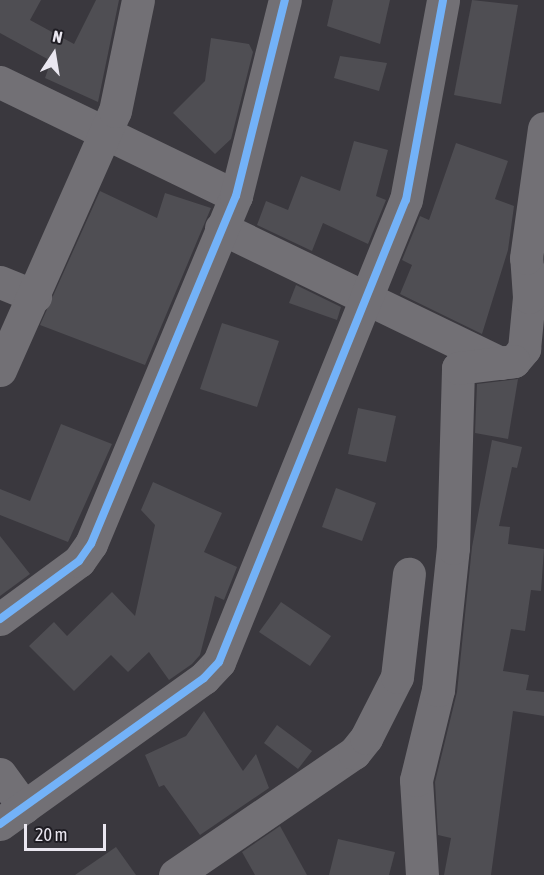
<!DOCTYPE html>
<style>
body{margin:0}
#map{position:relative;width:544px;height:875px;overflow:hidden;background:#3a383e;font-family:"Asap Condensed",sans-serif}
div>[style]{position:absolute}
.building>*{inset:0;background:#4f4e53}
.minor>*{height:33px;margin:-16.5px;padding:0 16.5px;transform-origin:16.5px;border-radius:16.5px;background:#727075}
.cycleway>*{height:8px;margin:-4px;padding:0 4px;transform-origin:4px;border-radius:4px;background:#73b2f8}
span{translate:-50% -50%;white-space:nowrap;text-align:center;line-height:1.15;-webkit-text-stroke:4.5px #1f1d23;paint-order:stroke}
.north{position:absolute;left:24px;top:24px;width:60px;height:60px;-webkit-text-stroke:4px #1f1d23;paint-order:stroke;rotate:12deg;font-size:16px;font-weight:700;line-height:24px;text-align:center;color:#eae7f0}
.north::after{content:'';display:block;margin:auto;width:21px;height:27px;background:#eae7f0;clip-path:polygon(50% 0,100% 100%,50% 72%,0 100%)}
.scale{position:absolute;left:24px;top:824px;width:82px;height:27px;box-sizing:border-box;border:3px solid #eae7f0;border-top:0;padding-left:8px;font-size:18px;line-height:21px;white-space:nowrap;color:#eae7f0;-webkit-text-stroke:4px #1f1d23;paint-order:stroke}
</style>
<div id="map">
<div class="building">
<i style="clip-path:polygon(0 0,41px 0,30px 20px,74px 44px,96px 0,119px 0,98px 102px,45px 78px,51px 61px,0 33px)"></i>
<i style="clip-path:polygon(333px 0,390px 0,380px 44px,327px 26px)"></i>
<i style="clip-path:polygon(472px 0,518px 5px,501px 104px,454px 95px)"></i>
<i style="clip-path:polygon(211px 38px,249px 44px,253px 52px,231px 139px,215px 154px,173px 113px,205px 81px)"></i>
<i style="clip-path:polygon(340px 56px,387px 63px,379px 91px,334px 78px)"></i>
<i style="clip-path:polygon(354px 141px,388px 150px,376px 196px,386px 200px,368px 244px,323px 223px,312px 251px,257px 225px,266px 201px,288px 210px,301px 176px,340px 191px)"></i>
<i style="clip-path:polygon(456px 143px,508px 161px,495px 199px,514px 206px,508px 250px,482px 334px,400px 294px,412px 265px,402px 260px,420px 216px,429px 220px)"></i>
<i style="clip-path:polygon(100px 191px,157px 218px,165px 193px,211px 208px,145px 365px,40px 325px)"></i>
<i style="clip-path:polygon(296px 285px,341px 307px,337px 320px,289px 303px)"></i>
<i style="clip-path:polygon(222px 323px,279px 341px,257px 407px,200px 389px)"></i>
<i style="clip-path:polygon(518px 379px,508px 439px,475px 433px,477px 384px)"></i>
<i style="clip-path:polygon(358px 408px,396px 416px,386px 462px,348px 454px)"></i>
<i style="clip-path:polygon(61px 424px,112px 444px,68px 542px,0 515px,0 489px,30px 501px)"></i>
<i style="clip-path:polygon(492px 440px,522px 447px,517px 468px,512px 467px,499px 526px,510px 527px,508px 544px,544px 549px,541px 591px,531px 590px,525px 631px,511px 629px,503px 671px,529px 675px,526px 690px,544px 692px,544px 716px,513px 711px,491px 875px,444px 875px,451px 838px,438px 835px,435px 782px,457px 692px,472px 547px)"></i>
<i style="clip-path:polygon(153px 482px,222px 513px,204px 552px,237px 567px,224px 600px,215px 596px,200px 655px,192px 664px,169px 680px,149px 652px,128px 672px,111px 655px,74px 691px,29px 646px,54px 622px,67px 636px,112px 592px,135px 616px,155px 525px,141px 510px)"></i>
<i style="clip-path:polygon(336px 488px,376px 503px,362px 541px,322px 527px)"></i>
<i style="clip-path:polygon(0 536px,30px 574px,0 596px)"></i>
<i style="clip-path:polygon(281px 602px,331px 636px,310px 666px,259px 632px)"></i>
<i style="clip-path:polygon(204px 711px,243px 771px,256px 754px,269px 788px,200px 835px,164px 785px,159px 787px,145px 755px,186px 736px)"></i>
<i style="clip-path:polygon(277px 725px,312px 751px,298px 769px,264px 743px)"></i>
<i style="clip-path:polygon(280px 826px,307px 875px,255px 875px,242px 852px)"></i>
<i style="clip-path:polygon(338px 839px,395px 852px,389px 875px,329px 875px)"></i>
<i style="clip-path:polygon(116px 847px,136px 875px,75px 875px)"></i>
</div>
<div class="minor">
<i style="left:0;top:82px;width:262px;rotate:25.8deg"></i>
<i style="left:221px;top:228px;width:310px;rotate:25.8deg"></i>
<i style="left:500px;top:363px;width:14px;rotate:-8deg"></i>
<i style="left:514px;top:361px;width:16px;rotate:-50deg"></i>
<i style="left:524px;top:349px;width:52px;rotate:-84.5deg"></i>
<i style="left:529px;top:297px;width:23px;rotate:-50deg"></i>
<i style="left:0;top:282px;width:38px;rotate:22deg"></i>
<i style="left:529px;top:297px;width:39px;rotate:-94deg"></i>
<i style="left:526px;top:258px;width:131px;rotate:-82.1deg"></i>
<i style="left:0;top:370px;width:283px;rotate:-66.1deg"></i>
<i style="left:115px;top:111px;width:113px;rotate:-78.3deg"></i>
<i style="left:0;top:619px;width:98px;rotate:-36.3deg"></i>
<i style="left:79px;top:561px;width:21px;rotate:-55deg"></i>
<i style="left:91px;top:544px;width:377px;rotate:-67.4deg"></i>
<i style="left:236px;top:196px;width:202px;rotate:-76deg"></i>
<i style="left:0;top:774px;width:41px;rotate:54deg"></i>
<i style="left:0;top:824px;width:251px;rotate:-35.6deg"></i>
<i style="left:204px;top:678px;width:22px;rotate:-47deg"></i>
<i style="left:219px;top:662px;width:498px;rotate:-68deg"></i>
<i style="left:406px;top:200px;width:203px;rotate:-79.5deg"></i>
<i style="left:175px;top:875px;width:217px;rotate:-34.3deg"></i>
<i style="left:354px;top:753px;width:19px;rotate:-51deg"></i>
<i style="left:366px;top:738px;width:68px;rotate:-63.1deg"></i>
<i style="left:397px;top:677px;width:104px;rotate:-83.4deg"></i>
<i style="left:422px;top:875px;width:95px;rotate:-93.6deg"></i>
<i style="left:416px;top:780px;width:93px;rotate:-76.3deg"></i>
<i style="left:438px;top:690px;width:143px;rotate:-84deg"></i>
<i style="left:453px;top:548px;width:180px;rotate:-88.4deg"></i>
<i style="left:458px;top:368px;width:56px;rotate:-7.1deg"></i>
</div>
<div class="cycleway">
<i style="left:0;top:619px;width:98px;rotate:-36.3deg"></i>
<i style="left:79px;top:561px;width:21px;rotate:-55deg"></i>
<i style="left:91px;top:544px;width:377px;rotate:-67.4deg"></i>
<i style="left:236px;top:196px;width:202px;rotate:-76deg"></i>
<i style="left:0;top:824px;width:251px;rotate:-35.6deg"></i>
<i style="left:204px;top:678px;width:22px;rotate:-47deg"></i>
<i style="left:219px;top:662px;width:498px;rotate:-68deg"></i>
<i style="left:406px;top:200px;width:203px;rotate:-79.5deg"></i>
</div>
<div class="north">N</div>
<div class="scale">20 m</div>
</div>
